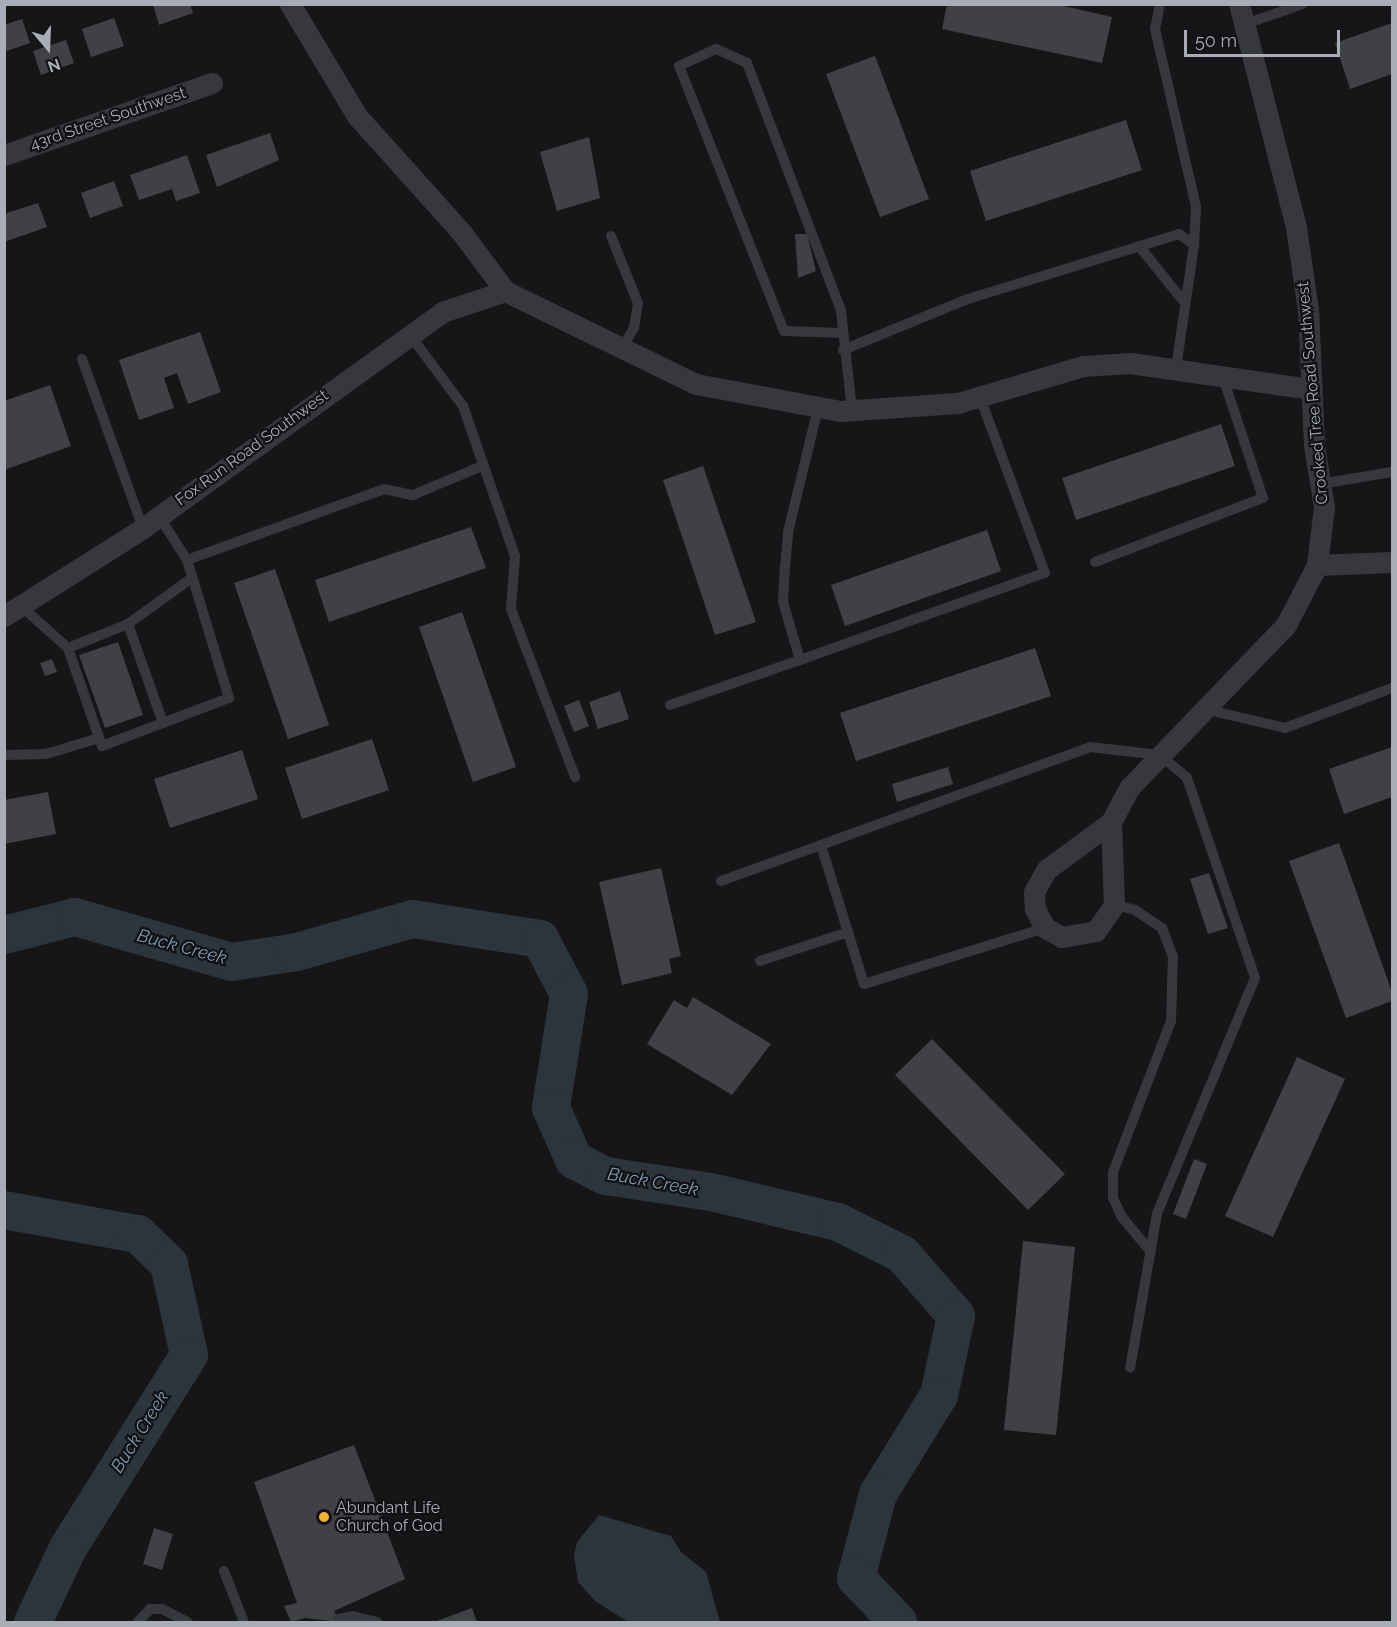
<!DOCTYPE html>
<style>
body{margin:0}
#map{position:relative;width:1397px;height:1627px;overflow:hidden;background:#161618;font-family:Raleway,sans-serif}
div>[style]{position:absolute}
.water>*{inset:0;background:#2c353c}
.river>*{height:38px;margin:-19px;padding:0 19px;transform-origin:19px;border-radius:19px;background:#2c353c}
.building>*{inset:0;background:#404145}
.service>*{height:10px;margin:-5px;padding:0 5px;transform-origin:5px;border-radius:5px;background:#37383d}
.minor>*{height:21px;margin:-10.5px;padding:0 10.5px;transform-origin:10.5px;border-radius:10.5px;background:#37383d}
.dots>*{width:16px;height:16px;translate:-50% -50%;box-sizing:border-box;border:3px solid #111113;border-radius:50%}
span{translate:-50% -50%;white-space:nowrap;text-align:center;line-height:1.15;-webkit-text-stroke:4.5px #111113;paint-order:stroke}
.street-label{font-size:16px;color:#a8adb8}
.poi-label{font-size:16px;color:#a8adb8}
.left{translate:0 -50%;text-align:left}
.water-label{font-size:18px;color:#7f9bb3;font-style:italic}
.frame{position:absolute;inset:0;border:6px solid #a8adb8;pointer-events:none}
.north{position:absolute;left:18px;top:18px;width:60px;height:60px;-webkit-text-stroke:4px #111113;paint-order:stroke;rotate:161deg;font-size:16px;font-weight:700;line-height:24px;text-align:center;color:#a8adb8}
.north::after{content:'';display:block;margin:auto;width:21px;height:27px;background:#a8adb8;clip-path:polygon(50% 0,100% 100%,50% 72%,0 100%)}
.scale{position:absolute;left:1184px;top:30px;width:156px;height:27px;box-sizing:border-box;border:3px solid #a8adb8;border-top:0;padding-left:8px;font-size:18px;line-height:21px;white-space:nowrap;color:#a8adb8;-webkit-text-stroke:4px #111113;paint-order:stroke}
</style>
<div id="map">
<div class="water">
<i style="clip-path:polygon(599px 1515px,671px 1536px,681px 1552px,706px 1572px,720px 1622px,628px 1622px,595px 1601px,578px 1582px,574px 1556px,577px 1542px)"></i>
</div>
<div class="river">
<i style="left:4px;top:935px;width:73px;rotate:-14.2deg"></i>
<i style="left:75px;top:917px;width:163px;rotate:16deg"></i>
<i style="left:232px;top:962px;width:66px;rotate:-8.7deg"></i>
<i style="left:297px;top:952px;width:121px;rotate:-15.9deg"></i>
<i style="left:413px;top:919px;width:129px;rotate:8.9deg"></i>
<i style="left:540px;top:939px;width:62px;rotate:62.2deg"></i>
<i style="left:569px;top:994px;width:115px;rotate:99deg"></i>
<i style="left:551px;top:1108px;width:57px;rotate:66.1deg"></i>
<i style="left:574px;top:1160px;width:36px;rotate:27deg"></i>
<i style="left:606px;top:1176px;width:106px;rotate:8.7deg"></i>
<i style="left:711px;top:1192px;width:130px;rotate:13.3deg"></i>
<i style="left:838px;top:1222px;width:72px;rotate:26.6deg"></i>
<i style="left:902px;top:1254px;width:82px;rotate:48.9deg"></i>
<i style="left:956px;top:1316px;width:81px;rotate:102.1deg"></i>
<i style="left:939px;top:1395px;width:116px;rotate:121.6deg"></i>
<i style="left:878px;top:1494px;width:87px;rotate:104.7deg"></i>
<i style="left:856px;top:1578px;width:61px;rotate:46.3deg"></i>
<i style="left:4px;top:1210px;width:136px;rotate:10.2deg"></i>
<i style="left:138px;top:1234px;width:43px;rotate:44.1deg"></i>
<i style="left:169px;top:1264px;width:93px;rotate:77.6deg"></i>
<i style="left:189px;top:1355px;width:228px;rotate:122.1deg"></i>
<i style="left:68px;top:1548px;width:82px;rotate:115.3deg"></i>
</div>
<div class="building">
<i style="clip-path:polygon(153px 4px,190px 4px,193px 13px,159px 25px)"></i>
<i style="clip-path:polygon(947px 4px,1055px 4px,1112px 17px,1102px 63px,942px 29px)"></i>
<i style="clip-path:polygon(114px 18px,124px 46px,91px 57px,82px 29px)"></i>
<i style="clip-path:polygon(22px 19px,30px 43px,4px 52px,4px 25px)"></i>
<i style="clip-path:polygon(1392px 23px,1392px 74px,1350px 89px,1335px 43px)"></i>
<i style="clip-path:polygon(66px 40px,74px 63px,41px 75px,33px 51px)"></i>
<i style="clip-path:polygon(875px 56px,929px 199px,880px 217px,826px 74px)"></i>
<i style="clip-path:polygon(1126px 120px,1142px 170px,986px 221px,970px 171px)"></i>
<i style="clip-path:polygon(270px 133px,279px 160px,217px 187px,206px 155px)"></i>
<i style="clip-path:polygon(589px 137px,600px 198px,557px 211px,540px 152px)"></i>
<i style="clip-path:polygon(187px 155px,200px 193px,176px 201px,172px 189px,139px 200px,130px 175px)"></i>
<i style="clip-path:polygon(114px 181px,123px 206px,90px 218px,81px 193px)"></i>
<i style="clip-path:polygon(38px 203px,47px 227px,4px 242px,4px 214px)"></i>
<i style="clip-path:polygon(795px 234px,807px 234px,816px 271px,798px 278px)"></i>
<i style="clip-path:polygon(200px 332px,221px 392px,188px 404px,177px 373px,164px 378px,174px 408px,139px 420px,119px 360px)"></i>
<i style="clip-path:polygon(50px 385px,71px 446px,4px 470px,4px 401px)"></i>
<i style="clip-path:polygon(1221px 424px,1235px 466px,1076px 520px,1062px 478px)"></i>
<i style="clip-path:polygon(703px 466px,756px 622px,715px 635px,663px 480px)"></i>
<i style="clip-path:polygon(471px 527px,486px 568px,329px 622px,315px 580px)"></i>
<i style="clip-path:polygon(987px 530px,1001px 571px,845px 626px,831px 585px)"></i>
<i style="clip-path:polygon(275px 569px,329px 725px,288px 739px,234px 583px)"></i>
<i style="clip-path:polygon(462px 612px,516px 767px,473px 782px,419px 627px)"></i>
<i style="clip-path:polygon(118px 642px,143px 715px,105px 728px,79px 655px)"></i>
<i style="clip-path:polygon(1035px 648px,1051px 696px,856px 761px,840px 713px)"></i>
<i style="clip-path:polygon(52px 659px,57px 672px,45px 676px,40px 663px)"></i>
<i style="clip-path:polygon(620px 691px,629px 719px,598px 729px,589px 702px)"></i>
<i style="clip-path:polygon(579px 700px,589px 726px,574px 732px,564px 706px)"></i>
<i style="clip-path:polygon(372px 739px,389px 790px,302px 819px,285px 768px)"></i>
<i style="clip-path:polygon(1392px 747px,1392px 797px,1344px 814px,1329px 769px)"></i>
<i style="clip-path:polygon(242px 750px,258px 799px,170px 828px,154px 779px)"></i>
<i style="clip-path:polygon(948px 767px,953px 784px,897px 802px,892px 784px)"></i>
<i style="clip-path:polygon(48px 792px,56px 834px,4px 844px,4px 800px)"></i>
<i style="clip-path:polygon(1339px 843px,1392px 992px,1392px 1001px,1346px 1018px,1289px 861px)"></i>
<i style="clip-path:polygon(661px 868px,681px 956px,669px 959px,672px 973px,622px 985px,599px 882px)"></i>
<i style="clip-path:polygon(1209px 873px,1228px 928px,1208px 934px,1190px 879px)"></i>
<i style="clip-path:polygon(693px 997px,771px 1044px,732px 1095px,647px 1044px,674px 1000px,687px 1008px)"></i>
<i style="clip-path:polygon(932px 1039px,1065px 1174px,1028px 1210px,895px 1075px)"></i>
<i style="clip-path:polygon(1297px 1057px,1345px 1079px,1273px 1237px,1225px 1216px)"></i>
<i style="clip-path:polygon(1194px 1159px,1207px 1164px,1186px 1219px,1173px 1214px)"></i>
<i style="clip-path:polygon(1023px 1241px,1075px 1247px,1056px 1435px,1004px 1430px)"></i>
<i style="clip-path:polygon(354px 1445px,405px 1579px,334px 1611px,340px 1622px,305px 1618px,291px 1622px,284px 1606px,297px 1603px,254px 1482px)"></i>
<i style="clip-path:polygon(154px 1528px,173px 1534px,162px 1570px,143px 1564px)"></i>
<i style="clip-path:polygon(472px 1608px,477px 1622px,434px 1622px)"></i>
</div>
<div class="service">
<i style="left:1160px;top:4px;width:25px;rotate:101deg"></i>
<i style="left:1155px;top:29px;width:183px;rotate:77deg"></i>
<i style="left:1196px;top:207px;width:38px;rotate:93deg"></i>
<i style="left:1245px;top:24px;width:61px;rotate:-19deg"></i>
<i style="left:611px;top:236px;width:72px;rotate:68.1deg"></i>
<i style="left:638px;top:303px;width:25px;rotate:99deg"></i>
<i style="left:634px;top:328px;width:26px;rotate:121deg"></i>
<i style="left:1139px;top:246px;width:73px;rotate:51.1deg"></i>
<i style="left:842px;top:333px;width:58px;rotate:-178deg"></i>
<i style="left:784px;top:331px;width:285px;rotate:-111.6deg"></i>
<i style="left:679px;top:66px;width:41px;rotate:-24.7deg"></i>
<i style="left:716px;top:49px;width:34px;rotate:24deg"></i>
<i style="left:747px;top:63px;width:265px;rotate:69.2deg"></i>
<i style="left:841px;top:311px;width:100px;rotate:83.7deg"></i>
<i style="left:410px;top:335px;width:89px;rotate:53.3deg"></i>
<i style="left:463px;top:406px;width:159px;rotate:70.9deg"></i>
<i style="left:515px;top:556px;width:53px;rotate:94.3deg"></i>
<i style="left:511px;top:609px;width:180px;rotate:69.1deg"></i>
<i style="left:843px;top:350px;width:135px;rotate:-22.2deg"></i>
<i style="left:968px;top:299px;width:221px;rotate:-17.1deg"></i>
<i style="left:1179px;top:234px;width:19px;rotate:36deg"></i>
<i style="left:1194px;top:245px;width:124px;rotate:98.3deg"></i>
<i style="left:82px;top:359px;width:180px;rotate:70.2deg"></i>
<i style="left:1320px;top:484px;width:73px;rotate:-9.5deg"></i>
<i style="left:159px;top:516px;width:52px;rotate:57.5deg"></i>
<i style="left:187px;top:560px;width:209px;rotate:-19.8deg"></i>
<i style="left:384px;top:489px;width:30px;rotate:12deg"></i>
<i style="left:413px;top:495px;width:77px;rotate:-22.9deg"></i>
<i style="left:1095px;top:562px;width:180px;rotate:-20.9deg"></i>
<i style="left:1263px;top:498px;width:130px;rotate:-108.4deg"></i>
<i style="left:21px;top:606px;width:63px;rotate:41.8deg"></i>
<i style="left:68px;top:648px;width:104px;rotate:70.9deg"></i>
<i style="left:102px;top:746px;width:136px;rotate:-20.7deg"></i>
<i style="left:229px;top:698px;width:144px;rotate:-106.9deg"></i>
<i style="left:128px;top:624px;width:75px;rotate:-35.8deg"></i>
<i style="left:68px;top:648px;width:65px;rotate:-21.8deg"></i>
<i style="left:128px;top:624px;width:105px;rotate:70.5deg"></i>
<i style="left:800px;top:660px;width:260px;rotate:-19.6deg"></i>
<i style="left:1045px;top:573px;width:188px;rotate:-110.3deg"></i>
<i style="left:670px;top:705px;width:138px;rotate:-19.1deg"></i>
<i style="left:800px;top:660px;width:60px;rotate:-106.3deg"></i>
<i style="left:783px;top:602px;width:34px;rotate:-87deg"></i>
<i style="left:785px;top:568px;width:36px;rotate:-85deg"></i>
<i style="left:788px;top:532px;width:128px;rotate:-76.4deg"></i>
<i style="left:1204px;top:709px;width:83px;rotate:13.2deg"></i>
<i style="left:1285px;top:728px;width:114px;rotate:-20.5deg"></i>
<i style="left:4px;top:755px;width:42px;rotate:-1.4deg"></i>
<i style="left:46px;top:754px;width:55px;rotate:-16.8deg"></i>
<i style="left:721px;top:881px;width:106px;rotate:-19.8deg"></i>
<i style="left:1114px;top:905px;width:22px;rotate:13deg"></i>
<i style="left:1135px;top:910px;width:32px;rotate:34deg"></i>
<i style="left:1162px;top:928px;width:30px;rotate:69deg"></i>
<i style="left:1173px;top:956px;width:65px;rotate:91.8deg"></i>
<i style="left:1171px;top:1021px;width:162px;rotate:111deg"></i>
<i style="left:1113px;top:1172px;width:26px;rotate:90deg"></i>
<i style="left:1113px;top:1198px;width:21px;rotate:65deg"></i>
<i style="left:1122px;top:1217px;width:45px;rotate:50.4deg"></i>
<i style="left:1045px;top:928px;width:189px;rotate:162.8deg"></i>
<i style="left:864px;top:984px;width:145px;rotate:-107.2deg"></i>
<i style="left:821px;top:845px;width:286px;rotate:-20deg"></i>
<i style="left:1090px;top:747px;width:70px;rotate:6.5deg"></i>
<i style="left:1160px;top:755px;width:35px;rotate:40deg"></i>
<i style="left:1187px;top:778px;width:211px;rotate:71.2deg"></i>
<i style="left:1255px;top:978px;width:256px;rotate:112.6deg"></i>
<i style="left:1157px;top:1214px;width:156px;rotate:99.9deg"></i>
<i style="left:760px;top:961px;width:93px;rotate:-18.2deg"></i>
<i style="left:224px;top:1571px;width:55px;rotate:68.6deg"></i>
<i style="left:338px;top:1619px;width:15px;rotate:-11deg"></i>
<i style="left:353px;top:1616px;width:25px;rotate:14deg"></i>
<i style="left:138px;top:1622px;width:18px;rotate:-47deg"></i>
<i style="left:150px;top:1609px;width:12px"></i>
<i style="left:162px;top:1609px;width:29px;rotate:27deg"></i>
</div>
<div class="minor">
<i style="left:290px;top:4px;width:131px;rotate:59.1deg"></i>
<i style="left:357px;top:116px;width:157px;rotate:48.1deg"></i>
<i style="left:462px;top:233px;width:72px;rotate:53.4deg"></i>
<i style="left:505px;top:291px;width:212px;rotate:26deg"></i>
<i style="left:696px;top:384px;width:147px;rotate:10.6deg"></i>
<i style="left:840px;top:411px;width:118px;rotate:-3.9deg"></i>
<i style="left:958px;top:403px;width:130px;rotate:-16.5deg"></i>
<i style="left:1083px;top:366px;width:47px;rotate:-3.7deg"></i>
<i style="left:1130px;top:363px;width:183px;rotate:8.2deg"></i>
<i style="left:4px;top:155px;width:220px;rotate:-19.1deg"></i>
<i style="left:1317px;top:565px;width:75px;rotate:-2.3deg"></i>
<i style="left:4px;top:616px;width:165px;rotate:-32.3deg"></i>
<i style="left:143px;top:528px;width:369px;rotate:-35.8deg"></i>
<i style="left:442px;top:312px;width:66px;rotate:-18.4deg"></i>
<i style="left:1111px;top:822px;width:83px;rotate:87.9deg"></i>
<i style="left:1114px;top:905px;width:32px;rotate:125deg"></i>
<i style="left:1096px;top:931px;width:35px;rotate:170deg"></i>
<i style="left:1062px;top:937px;width:19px;rotate:-152deg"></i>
<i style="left:1045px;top:928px;width:22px;rotate:-117deg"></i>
<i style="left:1035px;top:908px;width:16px;rotate:-94deg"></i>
<i style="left:1034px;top:892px;width:25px;rotate:-61deg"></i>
<i style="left:1046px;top:870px;width:81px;rotate:-36.4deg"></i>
<i style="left:1111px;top:822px;width:40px;rotate:-62deg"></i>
<i style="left:1130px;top:787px;width:225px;rotate:-46.1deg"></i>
<i style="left:1286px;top:625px;width:68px;rotate:-62.7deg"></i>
<i style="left:1317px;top:565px;width:58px;rotate:-83.1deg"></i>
<i style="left:1324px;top:507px;width:63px;rotate:-99.2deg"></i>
<i style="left:1314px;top:445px;width:135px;rotate:-92.5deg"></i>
<i style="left:1308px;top:310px;width:84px;rotate:-98.2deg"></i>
<i style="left:1296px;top:227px;width:230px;rotate:-104.3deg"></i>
</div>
<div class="dots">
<i style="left:324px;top:1517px;background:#f2b134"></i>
</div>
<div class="street-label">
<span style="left:108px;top:119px;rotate:-19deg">43rd Street Southwest</span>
<span style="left:1313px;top:393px;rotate:-95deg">Crooked Tree Road Southwest</span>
<span style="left:252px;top:448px;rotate:-36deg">Fox Run Road Southwest</span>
</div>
<div class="poi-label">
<span class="left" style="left:336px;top:1517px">Abundant Life<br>Church of God</span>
</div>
<div class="water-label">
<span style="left:182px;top:947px;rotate:15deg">Buck Creek</span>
<span style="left:653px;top:1182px;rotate:10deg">Buck Creek</span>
<span style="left:140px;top:1432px;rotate:-58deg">Buck Creek</span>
</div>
<div class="frame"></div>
<div class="north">N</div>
<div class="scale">50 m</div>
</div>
